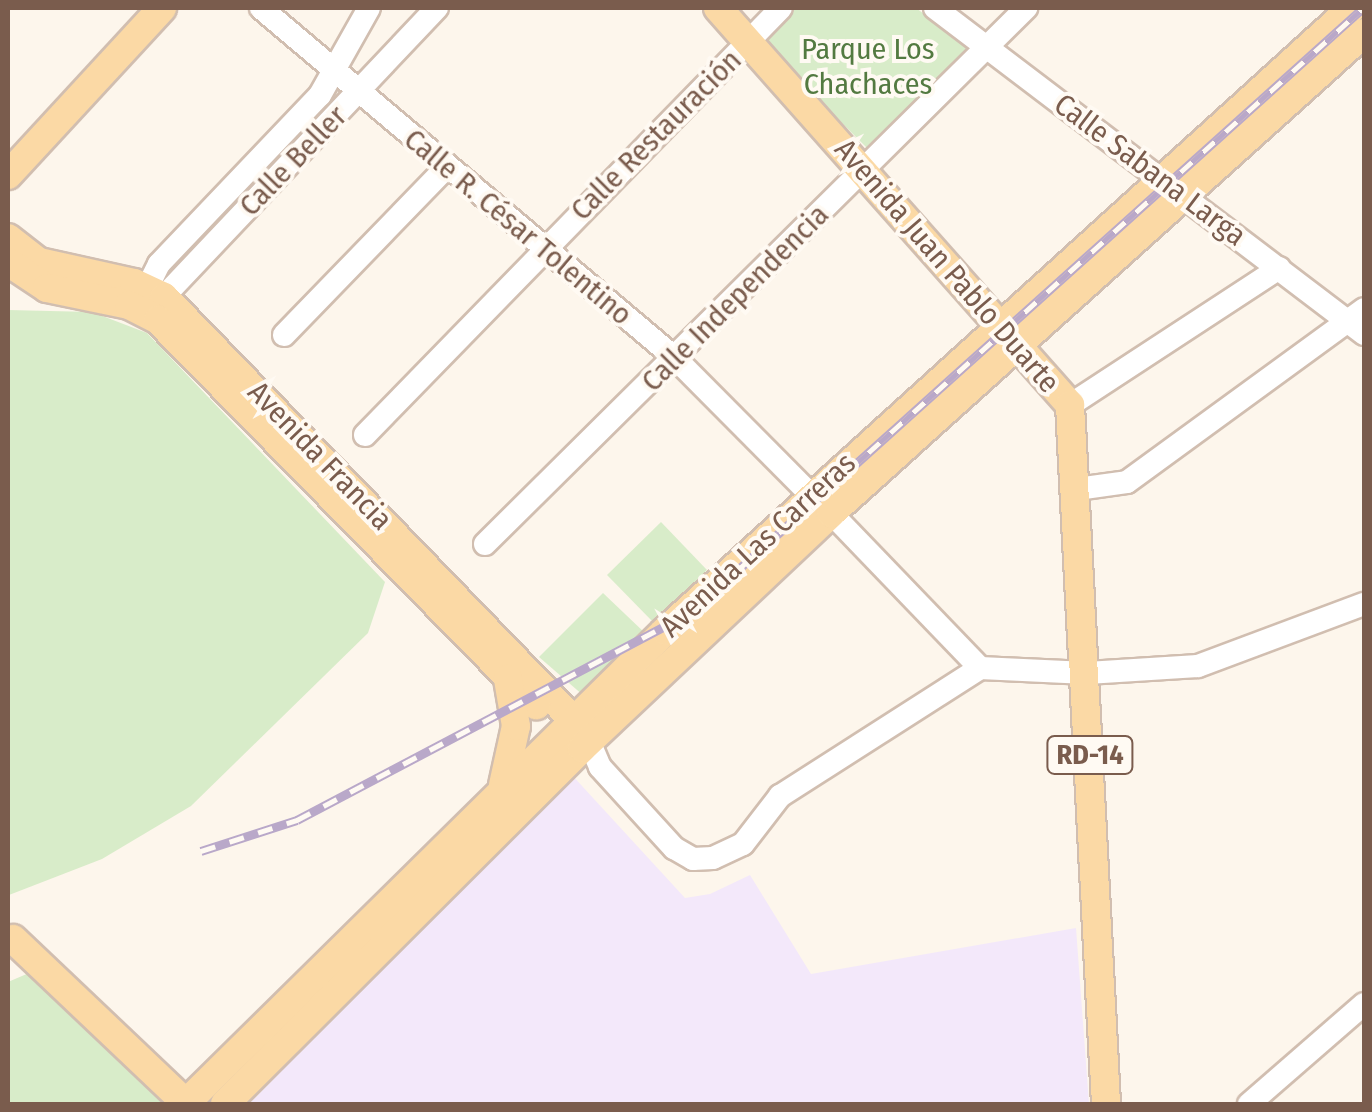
<!DOCTYPE html>
<meta charset="utf-8">
<style>
body{margin:0}
#map{position:relative;width:1372px;height:1112px;overflow:hidden;background:#fdf6ec;font-family:"Fira Sans Condensed",sans-serif}
div>[style]{position:absolute}
.education>*{inset:0;background:#f3e8fa}
.green>*{inset:0;background:#d8ecc9}
.roads{filter:drop-shadow(2px 0 #d1beb0) drop-shadow(-2px 0 #d1beb0) drop-shadow(0 2px #d1beb0) drop-shadow(0 -2px #d1beb0)}
.minor>*{height:22px;margin:-11px;padding:0 11px;transform-origin:11px;border-radius:11px;background:#fff}
.major>*{height:28px;margin:-14px;padding:0 14px;transform-origin:14px;border-radius:14px;background:#fbd9a5}
.rail>*{height:9px;margin-top:-4.5px;transform-origin:0;background:repeating-linear-gradient(90deg,#fffaf3 0 15px,#b9a8c9 0 30px);box-sizing:border-box;border-block:2px solid #b9a8c9}
span{translate:-50% -50%;white-space:nowrap;text-align:center;line-height:1.15;-webkit-text-stroke:8px #fffaf3;paint-order:stroke}
.shield-label span{padding:2px 8px;background:#fffaf3;border:2px solid;border-radius:8px;-webkit-text-stroke-width:0}
.shield-label{font-size:28px;color:#7a5c4d;font-weight:700}
.park-label{font-size:30px;color:#537a41}
.street-label{font-size:30px;color:#7a5c4d}
.frame{position:absolute;inset:0;border:10px solid #7a5c4d;pointer-events:none}
</style>
<div id="map">
<div class="education">
<i style="clip-path:polygon(571px 774px,685px 898px,710px 894px,750px 875px,811px 974px,1076px 928px,1089px 1104px,249px 1104px)"></i>
</div>
<div class="green">
<i style="clip-path:polygon(796px 8px,916px 8px,971px 49px,867px 148px,763px 44px)"></i>
<i style="clip-path:polygon(8px 310px,92px 312px,147px 333px,385px 582px,368px 633px,191px 806px,102px 859px,9px 895px)"></i>
<i style="clip-path:polygon(661px 522px,707px 570px,653px 622px,607px 575px)"></i>
<i style="clip-path:polygon(603px 593px,646px 634px,584px 696px,539px 657px)"></i>
<i style="clip-path:polygon(29px 973px,163px 1101px,160px 1104px,8px 1104px,8px 982px)"></i>
</div>
<div class="roads">
<div class="minor">
<i style="left:261px;top:8px;width:542px;rotate:40.21deg"></i>
<i style="left:675px;top:358px;width:194px;rotate:45.2deg"></i>
<i style="left:935px;top:8px;width:539px;rotate:37.23deg"></i>
<i style="left:140px;top:302px;width:42px;rotate:-63.4deg"></i>
<i style="left:159px;top:264px;width:233px;rotate:-46.4deg"></i>
<i style="left:320px;top:95px;width:100px;rotate:-60.6deg"></i>
<i style="left:154px;top:307px;width:412px;rotate:-46.6deg"></i>
<i style="left:284px;top:335px;width:234px;rotate:-45.9deg"></i>
<i style="left:1070px;top:405px;width:250px;rotate:-33.2deg"></i>
<i style="left:365px;top:435px;width:596px;rotate:-45.75deg"></i>
<i style="left:1077px;top:489px;width:50px;rotate:-8deg"></i>
<i style="left:1127px;top:482px;width:293px;rotate:-36.1deg"></i>
<i style="left:831px;top:513px;width:215px;rotate:46.1deg"></i>
<i style="left:485px;top:544px;width:762px;rotate:-44.73deg"></i>
<i style="left:589px;top:741px;width:28px;rotate:67deg"></i>
<i style="left:600px;top:767px;width:110px;rotate:47.6deg"></i>
<i style="left:674px;top:848px;width:22px;rotate:30deg"></i>
<i style="left:693px;top:859px;width:20px;rotate:-3deg"></i>
<i style="left:713px;top:858px;width:33px;rotate:-25deg"></i>
<i style="left:743px;top:844px;width:61px;rotate:-52.4deg"></i>
<i style="left:780px;top:796px;width:237px;rotate:-32.6deg"></i>
<i style="left:980px;top:668px;width:107px;rotate:2.7deg"></i>
<i style="left:1087px;top:673px;width:111px;rotate:-3.6deg"></i>
<i style="left:1198px;top:666px;width:177px;rotate:-20.5deg"></i>
<i style="left:1249px;top:1104px;width:152px;rotate:-41deg"></i>
</div>
<div class="major">
<i style="left:718px;top:8px;width:531px;rotate:48.44deg"></i>
<i style="left:1070px;top:405px;width:700px;rotate:87.05deg"></i>
<i style="left:8px;top:175px;width:227px;rotate:-47.3deg"></i>
<i style="left:8px;top:238px;width:39px;rotate:38deg"></i>
<i style="left:39px;top:262px;width:97px;rotate:12.5deg"></i>
<i style="left:134px;top:283px;width:33px;rotate:25deg"></i>
<i style="left:164px;top:297px;width:604px;rotate:45.94deg"></i>
<i style="left:8px;top:262px;width:47px;rotate:33.7deg"></i>
<i style="left:47px;top:288px;width:84px;rotate:11.7deg"></i>
<i style="left:129px;top:305px;width:33px;rotate:27deg"></i>
<i style="left:158px;top:320px;width:540px;rotate:45.53deg"></i>
<i style="left:503px;top:785px;width:60px;rotate:-77.6deg"></i>
<i style="left:516px;top:726px;width:48px;rotate:-99.7deg"></i>
<i style="left:13px;top:939px;width:240px;rotate:43.5deg"></i>
<i style="left:185px;top:1104px;width:674px;rotate:-44.58deg"></i>
<i style="left:665px;top:631px;width:927px;rotate:-42.2deg"></i>
<i style="left:225px;top:1104px;width:504px;rotate:-44.92deg"></i>
<i style="left:582px;top:748px;width:342px;rotate:-43.3deg"></i>
<i style="left:831px;top:513px;width:717px;rotate:-42.01deg"></i>
</div>
</div>
<div class="rail">
<i style="left:201px;top:851px;width:101px;rotate:-17.9deg"></i>
<i style="left:297px;top:820px;width:444px;rotate:-27.8deg"></i>
<i style="left:690px;top:613px;width:905px;rotate:-41.95deg"></i>
</div>
<div class="shield-label">
<span style="left:1090px;top:755px">RD-14</span>
</div>
<div class="park-label">
<span style="left:868px;top:66px">Parque Los<br>Chachaces</span>
</div>
<div class="street-label">
<span style="left:656px;top:135px;rotate:-45deg">Calle Restauración</span>
<span style="left:293px;top:161px;rotate:-46deg">Calle Beller</span>
<span style="left:1150px;top:170px;rotate:37deg">Calle Sabana Larga</span>
<span style="left:518px;top:227px;rotate:40deg">Calle R. César Tolentino</span>
<span style="left:947px;top:266px;rotate:49deg">Avenida Juan Pablo Duarte</span>
<span style="left:735px;top:298px;rotate:-45deg">Calle Independencia</span>
<span style="left:320px;top:456px;rotate:46deg">Avenida Francia</span>
<span style="left:758px;top:545px;rotate:-43deg">Avenida Las Carreras</span>
</div>
<div class="frame"></div>
</div>
